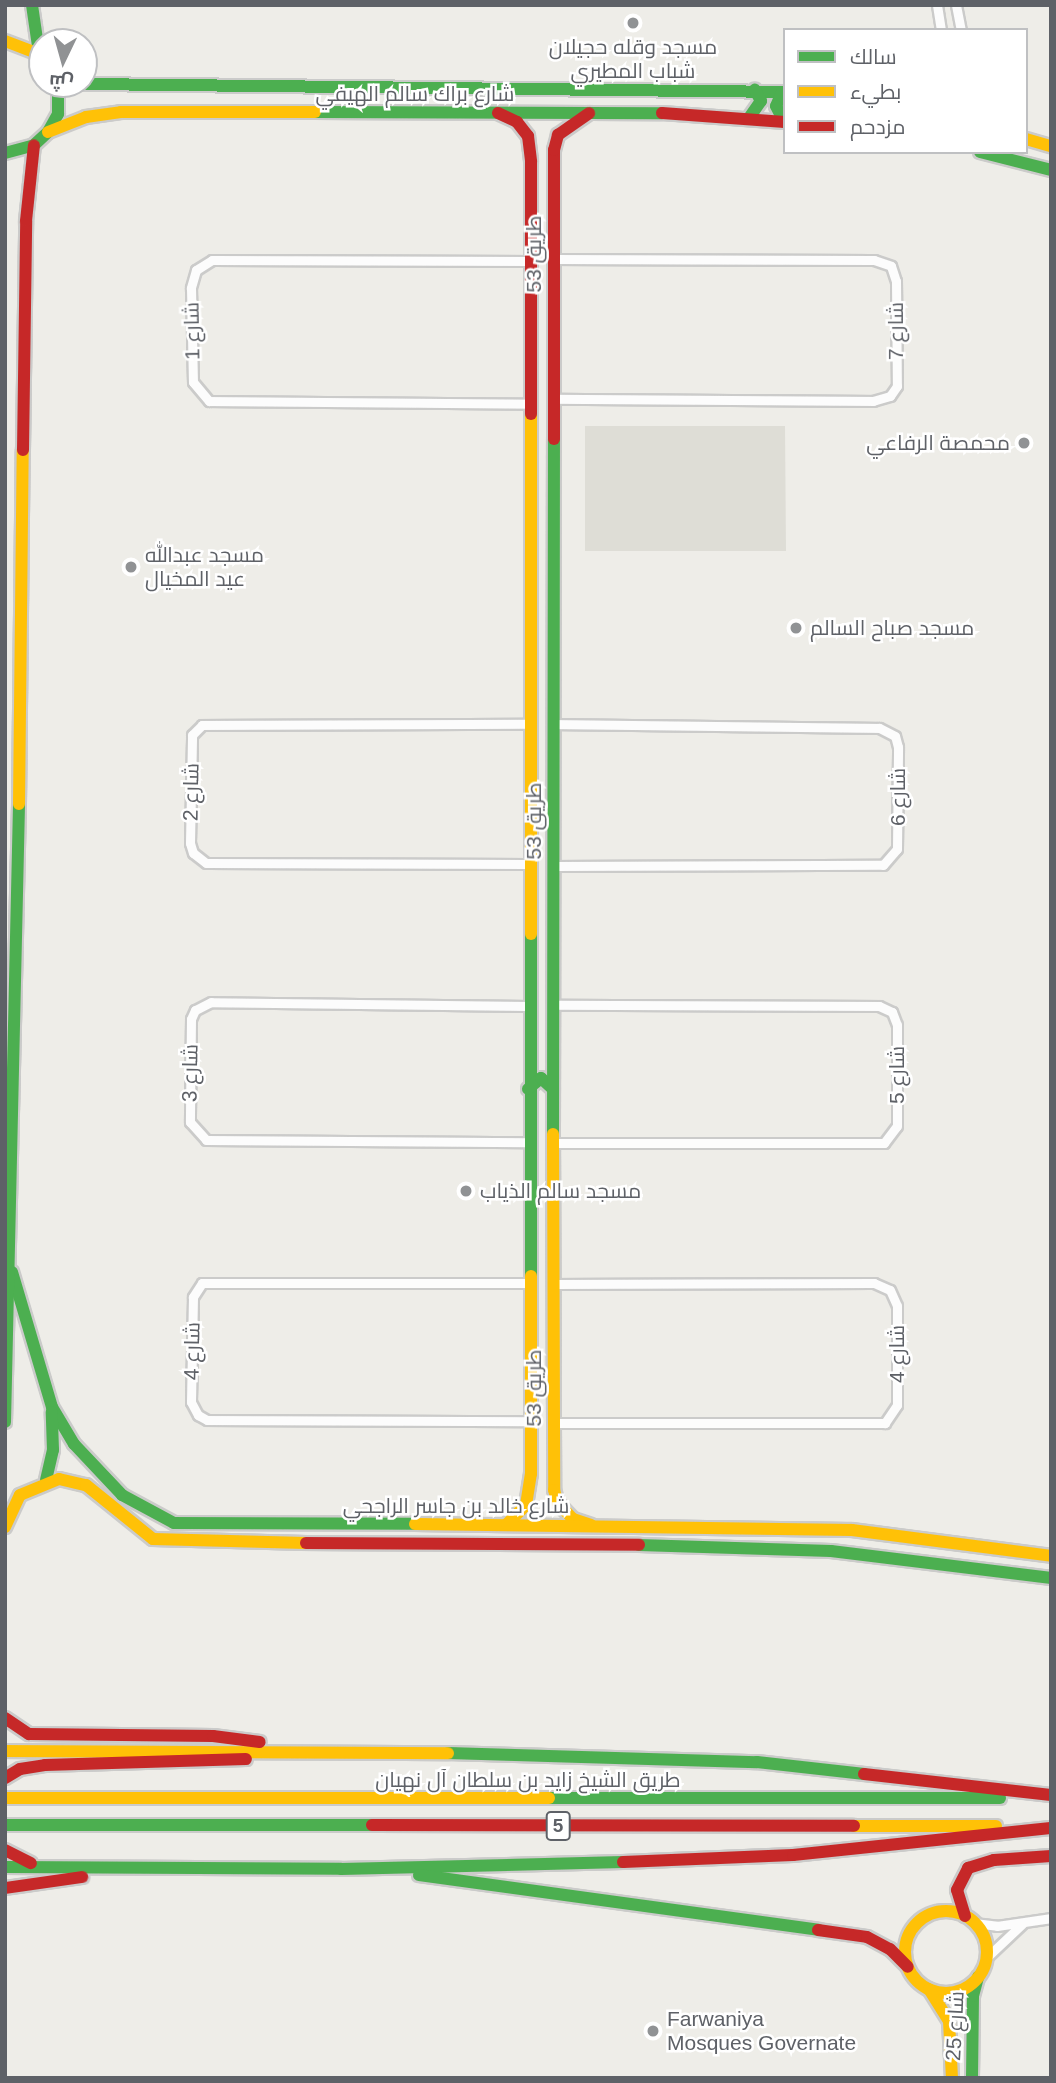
<!DOCTYPE html>
<meta charset="utf-8">
<style>
body{margin:0}
#map{position:relative;width:1056px;height:2083px;overflow:hidden;background:#eeede8;font-family:Arial,Cairo,sans-serif}
div>[style]{position:absolute}
.education>*{inset:0;background:#deddd6}
.roads{filter:drop-shadow(2px 0 #cbcbca) drop-shadow(-2px 0 #cbcbca) drop-shadow(0 2px #cbcbca) drop-shadow(0 -2px #cbcbca)}
.street>*{height:9px;margin:-4.5px;padding:0 4.5px;transform-origin:4.5px;border-radius:4.5px;background:#fcfcfc}
.fast>*{height:12px;margin:-6px;padding:0 6px;transform-origin:6px;border-radius:6px;background:#4caf50}
.slow>*{height:12px;margin:-6px;padding:0 6px;transform-origin:6px;border-radius:6px;background:#ffc107}
.slow>.ring{margin:-6px;padding:0;box-sizing:content-box;background:none;border:12px solid #ffc107;border-radius:50%}
.jam>*{height:12px;margin:-6px;padding:0 6px;transform-origin:6px;border-radius:6px;background:#c62828}
.dots>*{width:19px;height:19px;translate:-50% -50%;box-sizing:border-box;border:4px solid #fff;border-radius:50%}
span{translate:-50% -50%;white-space:nowrap;text-align:center;line-height:1.15;-webkit-text-stroke:5px #fff;paint-order:stroke}
.shield-label span{padding:2px 5px;background:#fff;border:2px solid;border-radius:5px;-webkit-text-stroke-width:0}
.shield-label{font-size:19px;color:#5e6167;font-weight:700}
.poi-label{font-size:21px;color:#5e6167}
.right{translate:-100% -50%;text-align:right}
.left{translate:0 -50%;text-align:left}
.street-label{font-size:21px;color:#5e6167}
.frame{position:absolute;inset:0;border:7px solid #5e6167;pointer-events:none}
.legend{position:absolute;left:783px;top:28px;width:245px;height:126px;box-sizing:border-box;background:#fff;border:2px solid #bfc0c2;margin:0;padding:9px 12px;list-style:none;font-size:21px;color:#5e6167}
.legend li{display:flex;align-items:center;gap:14px;height:35px}
.legend b{width:35px;border:2px solid #bfc0c2}
.north{position:absolute;left:28px;top:28px;width:70px;height:70px;box-sizing:border-box;background:#fff;border:2px solid #bfc0c2;border-radius:50%;rotate:185deg;font-size:19px;font-weight:700;line-height:28px;text-align:center;color:#5e6167}
.north::after{content:'';display:block;margin:auto;width:24px;height:32px;background:#909294;clip-path:polygon(50% 0,100% 100%,50% 72%,0 100%)}
</style>
<div id="map">
<div class="education">
<i style="clip-path:polygon(585px 426px,785px 426px,786px 551px,585px 551px)"></i>
</div>
<div class="roads">
<div class="street">
<i style="left:937px;top:5px;width:25px;rotate:81deg"></i>
<i style="left:956px;top:5px;width:25px;rotate:79deg"></i>
<i style="left:553px;top:259px;width:321px;rotate:0.2deg"></i>
<i style="left:874px;top:260px;width:18px;rotate:19deg"></i>
<i style="left:891px;top:266px;width:16px;rotate:72deg"></i>
<i style="left:896px;top:281px;width:105px;rotate:89.5deg"></i>
<i style="left:897px;top:386px;width:12px;rotate:125deg"></i>
<i style="left:890px;top:396px;width:18px;rotate:164deg"></i>
<i style="left:873px;top:401px;width:320px;rotate:-179.6deg"></i>
<i style="left:531px;top:261px;width:319px;rotate:-179.8deg"></i>
<i style="left:212px;top:260px;width:19px;rotate:148deg"></i>
<i style="left:196px;top:270px;width:19px;rotate:106deg"></i>
<i style="left:191px;top:288px;width:94px;rotate:88.8deg"></i>
<i style="left:193px;top:382px;width:25px;rotate:50deg"></i>
<i style="left:209px;top:401px;width:323px;rotate:0.5deg"></i>
<i style="left:528px;top:864px;width:322px;rotate:-179.8deg"></i>
<i style="left:206px;top:863px;width:16px;rotate:-142deg"></i>
<i style="left:193px;top:853px;width:10px;rotate:-107deg"></i>
<i style="left:190px;top:843px;width:108px;rotate:-88.9deg"></i>
<i style="left:192px;top:735px;width:14px;rotate:-45deg"></i>
<i style="left:202px;top:725px;width:327px;rotate:-0.2deg"></i>
<i style="left:553px;top:866px;width:330px;rotate:-0.2deg"></i>
<i style="left:883px;top:865px;width:21px;rotate:-49deg"></i>
<i style="left:897px;top:849px;width:102px;rotate:-89.4deg"></i>
<i style="left:898px;top:747px;width:11px;rotate:-105deg"></i>
<i style="left:895px;top:736px;width:18px;rotate:-153deg"></i>
<i style="left:879px;top:728px;width:326px;rotate:-179.3deg"></i>
<i style="left:528px;top:1006px;width:317px;rotate:-179.3deg"></i>
<i style="left:211px;top:1002px;width:18px;rotate:153deg"></i>
<i style="left:195px;top:1010px;width:10px;rotate:114deg"></i>
<i style="left:191px;top:1019px;width:103px;rotate:90.6deg"></i>
<i style="left:190px;top:1122px;width:24px;rotate:48deg"></i>
<i style="left:206px;top:1140px;width:324px;rotate:0.4deg"></i>
<i style="left:553px;top:1143px;width:331px"></i>
<i style="left:884px;top:1143px;width:21px;rotate:-53deg"></i>
<i style="left:897px;top:1126px;width:101px;rotate:-90deg"></i>
<i style="left:897px;top:1025px;width:14px;rotate:-111deg"></i>
<i style="left:892px;top:1012px;width:14px;rotate:-155deg"></i>
<i style="left:879px;top:1006px;width:326px;rotate:-179.8deg"></i>
<i style="left:531px;top:1283px;width:329px;rotate:180deg"></i>
<i style="left:202px;top:1283px;width:17px;rotate:123deg"></i>
<i style="left:193px;top:1297px;width:105px;rotate:91.1deg"></i>
<i style="left:191px;top:1402px;width:15px;rotate:62deg"></i>
<i style="left:198px;top:1415px;width:10px;rotate:29deg"></i>
<i style="left:207px;top:1420px;width:324px;rotate:0.2deg"></i>
<i style="left:553px;top:1284px;width:321px;rotate:-0.2deg"></i>
<i style="left:874px;top:1283px;width:17px;rotate:24deg"></i>
<i style="left:890px;top:1290px;width:17px;rotate:66deg"></i>
<i style="left:897px;top:1306px;width:99px;rotate:90deg"></i>
<i style="left:897px;top:1405px;width:22px;rotate:124deg"></i>
<i style="left:885px;top:1423px;width:331px;rotate:180deg"></i>
<i style="left:974px;top:1923px;width:23px;rotate:7deg"></i>
<i style="left:997px;top:1926px;width:55px;rotate:-8.4deg"></i>
<i style="left:986px;top:1958px;width:50px;rotate:-43.4deg"></i>
</div>
<div class="fast">
<i style="left:32px;top:5px;width:49px;rotate:81.7deg"></i>
<i style="left:84px;top:84px;width:701px;rotate:0.65deg"></i>
<i style="left:782px;top:92px;width:15px;rotate:113deg"></i>
<i style="left:776px;top:106px;width:18px;rotate:63deg"></i>
<i style="left:315px;top:112px;width:347px;rotate:0.2deg"></i>
<i style="left:749px;top:118px;width:21px;rotate:-55deg"></i>
<i style="left:761px;top:101px;width:13px;rotate:-119deg"></i>
<i style="left:980px;top:152px;width:73px;rotate:14.2deg"></i>
<i style="left:5px;top:153px;width:30px;rotate:-15deg"></i>
<i style="left:34px;top:145px;width:19px;rotate:-43deg"></i>
<i style="left:48px;top:132px;width:21px;rotate:-61deg"></i>
<i style="left:58px;top:114px;width:30px;rotate:-90deg"></i>
<i style="left:531px;top:934px;width:342px;rotate:90deg"></i>
<i style="left:528px;top:1089px;width:17px;rotate:-40deg"></i>
<i style="left:541px;top:1078px;width:16px;rotate:43deg"></i>
<i style="left:553px;top:1134px;width:695px;rotate:-89.92deg"></i>
<i style="left:12px;top:1272px;width:141px;rotate:73.5deg"></i>
<i style="left:52px;top:1407px;width:43px;rotate:59.3deg"></i>
<i style="left:74px;top:1444px;width:70px;rotate:46.7deg"></i>
<i style="left:122px;top:1495px;width:59px;rotate:28.3deg"></i>
<i style="left:174px;top:1523px;width:241px;rotate:0.2deg"></i>
<i style="left:5px;top:1422px;width:618px;rotate:-88.7deg"></i>
<i style="left:46px;top:1480px;width:31px;rotate:-77deg"></i>
<i style="left:53px;top:1450px;width:38px;rotate:-92deg"></i>
<i style="left:639px;top:1545px;width:192px;rotate:1.8deg"></i>
<i style="left:831px;top:1551px;width:222px;rotate:7deg"></i>
<i style="left:448px;top:1753px;width:309px;rotate:1.7deg"></i>
<i style="left:757px;top:1762px;width:108px;rotate:6.4deg"></i>
<i style="left:549px;top:1798px;width:451px"></i>
<i style="left:5px;top:1825px;width:367px"></i>
<i style="left:5px;top:1867px;width:336px;rotate:0.3deg"></i>
<i style="left:341px;top:1869px;width:282px;rotate:-1.4deg"></i>
<i style="left:419px;top:1875px;width:403px;rotate:7.8deg"></i>
<i style="left:972px;top:2078px;width:82px;rotate:-89.3deg"></i>
<i style="left:973px;top:1996px;width:20px;rotate:-75deg"></i>
</div>
<div class="slow">
<i style="left:5px;top:41px;width:39px;rotate:21deg"></i>
<i style="left:48px;top:132px;width:41px;rotate:-21.5deg"></i>
<i style="left:86px;top:117px;width:35px;rotate:-8deg"></i>
<i style="left:121px;top:112px;width:194px"></i>
<i style="left:1026px;top:139px;width:26px;rotate:16deg"></i>
<i style="left:531px;top:414px;width:520px;rotate:90deg"></i>
<i style="left:19px;top:804px;width:354px;rotate:-89.4deg"></i>
<i style="left:553px;top:1134px;width:356px;rotate:89.8deg"></i>
<i style="left:554px;top:1490px;width:14px;rotate:73deg"></i>
<i style="left:558px;top:1503px;width:22px;rotate:47deg"></i>
<i style="left:573px;top:1519px;width:19px;rotate:18deg"></i>
<i style="left:415px;top:1524px;width:437px;rotate:0.8deg"></i>
<i style="left:852px;top:1530px;width:201px;rotate:7.4deg"></i>
<i style="left:507px;top:1524px;width:27px;rotate:-45deg"></i>
<i style="left:526px;top:1505px;width:31px;rotate:-81deg"></i>
<i style="left:531px;top:1474px;width:198px;rotate:-90deg"></i>
<i style="left:5px;top:1527px;width:35px;rotate:-65deg"></i>
<i style="left:20px;top:1495px;width:42px;rotate:-22.3deg"></i>
<i style="left:59px;top:1479px;width:28px;rotate:13deg"></i>
<i style="left:86px;top:1485px;width:86px;rotate:38.9deg"></i>
<i style="left:153px;top:1539px;width:153px;rotate:1.5deg"></i>
<i style="left:5px;top:1751px;width:443px;rotate:0.3deg"></i>
<i style="left:5px;top:1798px;width:544px"></i>
<i style="left:854px;top:1826px;width:142px"></i>
<i class="ring" style="left:905px;top:1911px;width:70px;height:70px"></i>
<i style="left:929px;top:1989px;width:38px;rotate:58deg"></i>
<i style="left:949px;top:2021px;width:57px;rotate:87deg"></i>
</div>
<div class="jam">
<i style="left:498px;top:113px;width:21px;rotate:25deg"></i>
<i style="left:517px;top:122px;width:18px;rotate:52deg"></i>
<i style="left:528px;top:136px;width:26px;rotate:83deg"></i>
<i style="left:531px;top:162px;width:252px;rotate:90deg"></i>
<i style="left:662px;top:113px;width:123px;rotate:4.2deg"></i>
<i style="left:554px;top:439px;width:289px;rotate:-90deg"></i>
<i style="left:554px;top:150px;width:16px;rotate:-75deg"></i>
<i style="left:558px;top:135px;width:38px;rotate:-35deg"></i>
<i style="left:23px;top:450px;width:229px;rotate:-89.2deg"></i>
<i style="left:26px;top:221px;width:76px;rotate:-84deg"></i>
<i style="left:306px;top:1543px;width:333px;rotate:0.3deg"></i>
<i style="left:5px;top:1718px;width:29px;rotate:34deg"></i>
<i style="left:29px;top:1734px;width:184px;rotate:0.6deg"></i>
<i style="left:213px;top:1736px;width:47px;rotate:7.3deg"></i>
<i style="left:864px;top:1774px;width:188px;rotate:6.4deg"></i>
<i style="left:5px;top:1778px;width:17px;rotate:-31deg"></i>
<i style="left:20px;top:1769px;width:25px;rotate:-9deg"></i>
<i style="left:45px;top:1765px;width:201px;rotate:-1.7deg"></i>
<i style="left:372px;top:1825px;width:482px;rotate:0.1deg"></i>
<i style="left:5px;top:1850px;width:29px;rotate:27deg"></i>
<i style="left:623px;top:1862px;width:170px;rotate:-2.4deg"></i>
<i style="left:793px;top:1855px;width:259px;rotate:-6deg"></i>
<i style="left:5px;top:1888px;width:78px;rotate:-8.1deg"></i>
<i style="left:965px;top:1916px;width:27px;rotate:-107deg"></i>
<i style="left:957px;top:1890px;width:25px;rotate:-63deg"></i>
<i style="left:968px;top:1868px;width:27px;rotate:-17deg"></i>
<i style="left:994px;top:1860px;width:57px;rotate:-4deg"></i>
<i style="left:818px;top:1930px;width:49px;rotate:8.1deg"></i>
<i style="left:867px;top:1937px;width:26px;rotate:28deg"></i>
<i style="left:890px;top:1949px;width:25px;rotate:45deg"></i>
</div>
</div>
<div class="dots">
<i style="left:633px;top:23px;background:#909294"></i>
<i style="left:1024px;top:443px;background:#909294"></i>
<i style="left:131px;top:567px;background:#909294"></i>
<i style="left:796px;top:628px;background:#909294"></i>
<i style="left:466px;top:1191px;background:#909294"></i>
<i style="left:653px;top:2031px;background:#909294"></i>
</div>
<div class="shield-label">
<span style="left:558px;top:1826px">5</span>
</div>
<div class="poi-label">
<span style="left:633px;top:59px">مسجد وقله حجيلان<br>شباب المطيري</span>
<span class="right" style="left:1010px;top:443px">محمصة الرفاعي</span>
<span class="left" style="left:145px;top:567px">مسجد عبدالله<br>عيد المخيال</span>
<span class="left" style="left:810px;top:628px">مسجد صباح السالم</span>
<span class="left" style="left:480px;top:1191px">مسجد سالم الذياب</span>
<span class="left" style="left:667px;top:2031px">Farwaniya<br>Mosques Governate</span>
</div>
<div class="street-label">
<span style="left:415px;top:94px">شارع براك سالم الهيفي</span>
<span style="left:534px;top:254px;rotate:-90deg">طريق 53</span>
<span style="left:192px;top:331px;rotate:-91deg">شارع 1</span>
<span style="left:896px;top:331px;rotate:-90deg">شارع 7</span>
<span style="left:191px;top:792px;rotate:-89deg">شارع 2</span>
<span style="left:898px;top:797px;rotate:-90deg">شارع 6</span>
<span style="left:534px;top:821px;rotate:-90deg">طريق 53</span>
<span style="left:190px;top:1073px;rotate:-89deg">شارع 3</span>
<span style="left:897px;top:1075px;rotate:-90deg">شارع 5</span>
<span style="left:192px;top:1351px;rotate:-89deg">شارع 4</span>
<span style="left:897px;top:1354px;rotate:-90deg">شارع 4</span>
<span style="left:534px;top:1388px;rotate:-90deg">طريق 53</span>
<span style="left:456px;top:1506px">شارع خالد بن جاسر الراجحي</span>
<span style="left:528px;top:1780px">طريق الشيخ زايد بن سلطان آل نهيان</span>
<span style="left:955px;top:2026px;rotate:-87deg">شارع 25</span>
</div>
<div class="frame"></div>
<ul class="legend">
<li><b style="height:9px;background:#4caf50"></b>سالك</li>
<li><b style="height:9px;background:#ffc107"></b>بطيء</li>
<li><b style="height:9px;background:#c62828"></b>مزدحم</li>
</ul>
<div class="north">ش</div>
</div>
